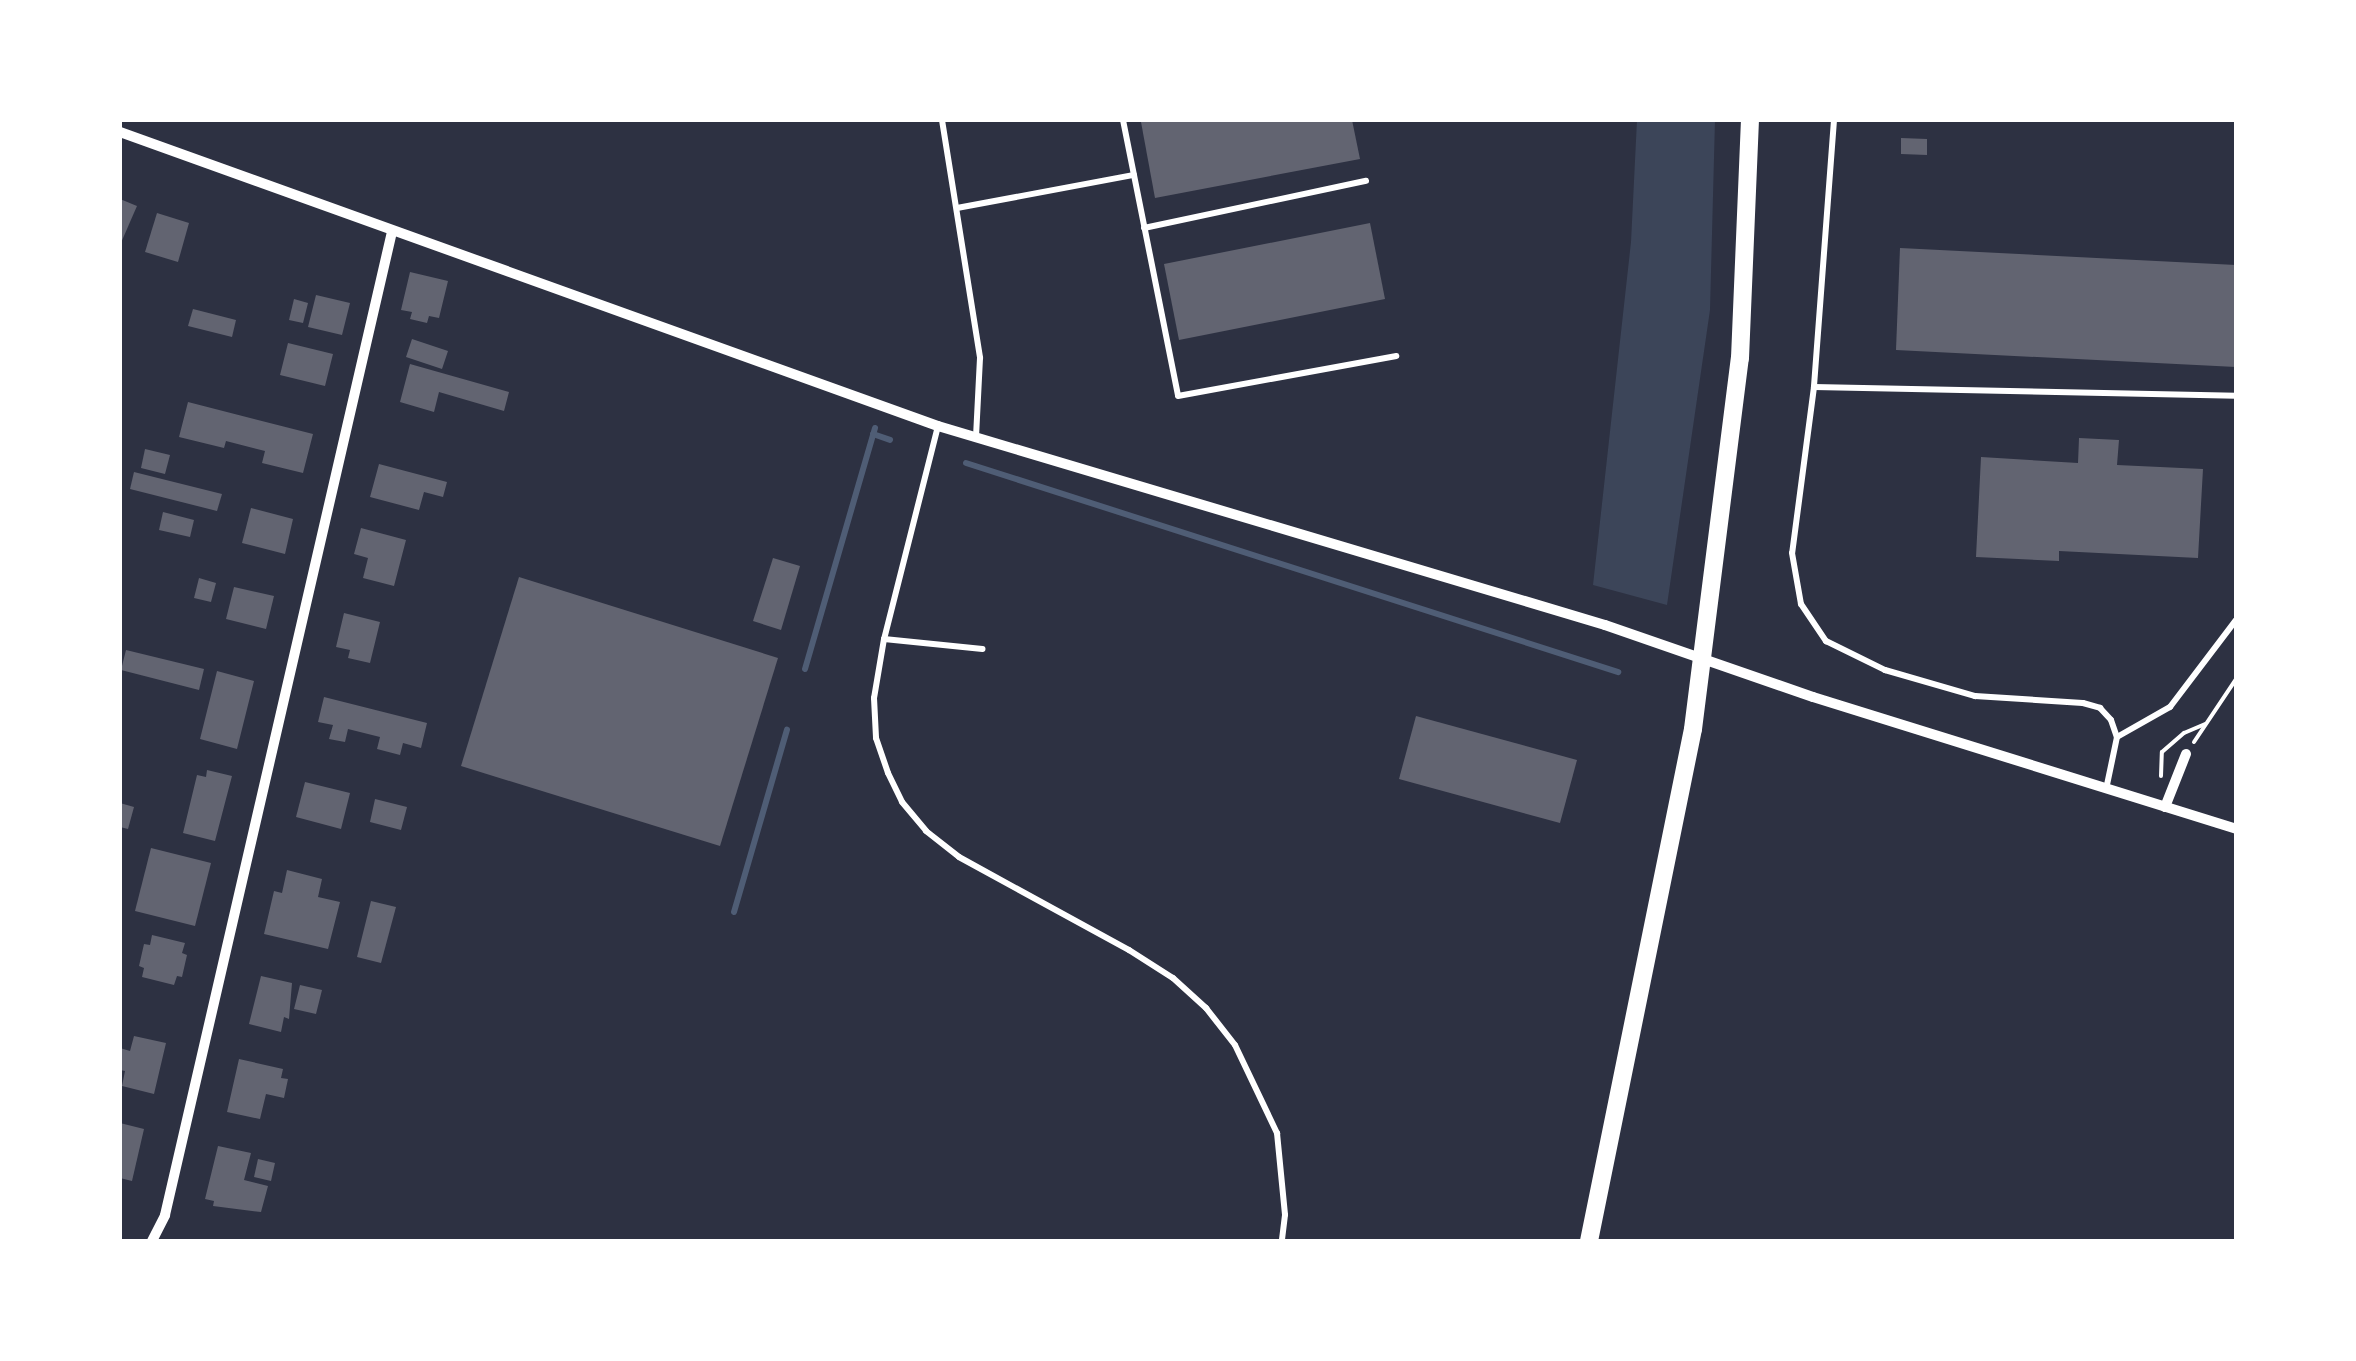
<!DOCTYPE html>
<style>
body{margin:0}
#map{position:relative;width:2356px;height:1361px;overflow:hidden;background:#2d3142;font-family:"Titillium Web",sans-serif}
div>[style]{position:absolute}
.green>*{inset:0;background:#3c4559}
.stream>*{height:6px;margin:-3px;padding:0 3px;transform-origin:3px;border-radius:3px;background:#4f5d75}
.building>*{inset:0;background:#626471}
.path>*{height:4px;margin:-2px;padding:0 2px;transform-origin:2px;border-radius:2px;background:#fff}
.service>*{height:6px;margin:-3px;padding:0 3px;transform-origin:3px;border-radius:3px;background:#fff}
.minor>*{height:10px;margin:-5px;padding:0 5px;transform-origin:5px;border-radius:5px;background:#fff}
.primary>*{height:18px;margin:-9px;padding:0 9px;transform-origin:9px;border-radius:9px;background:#fff}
span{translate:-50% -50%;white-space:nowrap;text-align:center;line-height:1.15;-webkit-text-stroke:8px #fff;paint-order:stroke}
.frame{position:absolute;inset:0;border:122px solid #fff;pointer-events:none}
</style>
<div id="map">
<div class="green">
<i style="clip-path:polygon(1637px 120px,1715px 120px,1710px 310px,1667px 605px,1593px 585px,1631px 242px)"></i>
</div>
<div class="stream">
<i style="left:873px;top:434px;width:18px;rotate:19deg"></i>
<i style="left:966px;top:463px;width:685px;rotate:17.77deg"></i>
<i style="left:805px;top:669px;width:251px;rotate:-73.8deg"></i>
<i style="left:734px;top:912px;width:190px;rotate:-73.8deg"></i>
</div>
<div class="building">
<i style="clip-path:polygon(1151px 120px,1352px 120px,1360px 159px,1155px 198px,1141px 122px)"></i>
<i style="clip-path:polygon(1901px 138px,1927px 139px,1927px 155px,1901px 154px)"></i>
<i style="clip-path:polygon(120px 199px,137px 206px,120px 245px)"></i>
<i style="clip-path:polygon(157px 213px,189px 223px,178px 262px,145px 252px)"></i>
<i style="clip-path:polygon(1370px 223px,1385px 299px,1179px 340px,1164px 264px)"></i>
<i style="clip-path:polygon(1900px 248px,2236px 265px,2236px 367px,1896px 350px)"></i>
<i style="clip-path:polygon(410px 272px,448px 281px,439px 318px,429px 316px,427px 323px,410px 319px,412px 312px,401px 310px)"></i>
<i style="clip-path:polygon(316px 295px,350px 303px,342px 335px,308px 327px)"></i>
<i style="clip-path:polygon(294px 299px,308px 303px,303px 323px,289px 320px)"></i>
<i style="clip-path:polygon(193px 309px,236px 320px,232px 337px,188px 326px)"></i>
<i style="clip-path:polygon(412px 339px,448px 351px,442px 369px,406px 357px)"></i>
<i style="clip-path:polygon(288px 343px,333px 354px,325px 386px,280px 375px)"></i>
<i style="clip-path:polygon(410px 364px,509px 392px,504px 411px,439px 392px,434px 412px,400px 402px)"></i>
<i style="clip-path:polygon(188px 402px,313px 434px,303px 473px,262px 463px,265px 451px,226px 441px,224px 448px,179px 437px)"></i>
<i style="clip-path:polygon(2079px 438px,2119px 440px,2117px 465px,2203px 469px,2198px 558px,2059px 551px,2059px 561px,1976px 557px,1981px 457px,2078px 463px)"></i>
<i style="clip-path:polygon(145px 449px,170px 455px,165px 474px,141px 468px)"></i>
<i style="clip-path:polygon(379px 464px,447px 482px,443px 497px,424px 492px,419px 510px,370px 497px)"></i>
<i style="clip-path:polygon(134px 472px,222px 494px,217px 511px,130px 489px)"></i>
<i style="clip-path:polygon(251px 508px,293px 519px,285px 554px,242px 543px)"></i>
<i style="clip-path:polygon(163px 512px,194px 520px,190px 537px,159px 530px)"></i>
<i style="clip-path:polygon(361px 528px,406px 540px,394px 586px,363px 578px,368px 558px,354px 554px)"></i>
<i style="clip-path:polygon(773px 558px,800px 566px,781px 630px,753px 621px)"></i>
<i style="clip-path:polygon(519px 577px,778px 658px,720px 846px,461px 766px)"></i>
<i style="clip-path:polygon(199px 578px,216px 583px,211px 602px,194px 598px)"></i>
<i style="clip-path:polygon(234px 587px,274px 596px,266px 629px,226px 619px)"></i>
<i style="clip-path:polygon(344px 613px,380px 622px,370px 663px,348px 658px,350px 650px,336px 647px)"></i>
<i style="clip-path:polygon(126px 650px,204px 669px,199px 690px,121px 670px)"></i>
<i style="clip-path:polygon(217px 671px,254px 681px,237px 749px,200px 739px)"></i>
<i style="clip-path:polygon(324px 697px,427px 723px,421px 748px,403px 743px,400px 755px,377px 749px,380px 737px,348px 729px,345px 742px,329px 739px,333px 725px,318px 722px)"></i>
<i style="clip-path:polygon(1416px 716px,1577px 760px,1560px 823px,1399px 779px)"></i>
<i style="clip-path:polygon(207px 770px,232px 776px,215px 841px,183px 833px,197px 775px,206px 777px)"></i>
<i style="clip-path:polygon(305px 782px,350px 793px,341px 829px,296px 817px)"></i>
<i style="clip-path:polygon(375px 799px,407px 807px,401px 830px,370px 822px)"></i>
<i style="clip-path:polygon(120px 803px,134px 807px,128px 829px,120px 827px)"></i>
<i style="clip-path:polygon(151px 848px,211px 863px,195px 926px,135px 911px)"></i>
<i style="clip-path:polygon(287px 870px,322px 879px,318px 897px,340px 902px,328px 949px,264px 934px,274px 891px,282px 893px)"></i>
<i style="clip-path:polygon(371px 901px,396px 907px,381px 963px,357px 957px)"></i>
<i style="clip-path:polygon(152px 935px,185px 943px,182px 953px,187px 955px,182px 977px,177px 976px,174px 985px,142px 977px,144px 968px,139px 966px,144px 944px,150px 945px)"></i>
<i style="clip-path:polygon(261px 976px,292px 983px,289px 1019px,284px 1017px,281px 1032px,249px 1024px)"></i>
<i style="clip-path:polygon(300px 985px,322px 990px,316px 1014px,294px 1009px)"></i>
<i style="clip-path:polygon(134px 1036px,166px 1043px,154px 1094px,122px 1086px,125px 1071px,120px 1070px,120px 1048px,130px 1051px)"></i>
<i style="clip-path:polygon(239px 1059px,283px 1069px,281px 1078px,288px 1079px,284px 1098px,266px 1094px,260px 1119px,227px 1112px)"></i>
<i style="clip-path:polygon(120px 1123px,144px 1129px,132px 1181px,120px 1178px)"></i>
<i style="clip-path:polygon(218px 1146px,251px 1153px,244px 1180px,268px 1186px,261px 1212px,213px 1206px,214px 1201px,205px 1199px)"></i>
<i style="clip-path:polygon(258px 1159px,275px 1163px,271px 1181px,254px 1177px)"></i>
</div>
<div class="path">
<i style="left:2194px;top:742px;width:76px;rotate:-56.3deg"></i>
<i style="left:2161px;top:776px;width:24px;rotate:-88deg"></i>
<i style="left:2162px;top:752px;width:29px;rotate:-41deg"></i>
<i style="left:2184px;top:733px;width:23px;rotate:-23deg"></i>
</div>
<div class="service">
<i style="left:942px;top:120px;width:241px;rotate:80.9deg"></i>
<i style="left:980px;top:358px;width:78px;rotate:92.9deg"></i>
<i style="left:1123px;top:120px;width:281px;rotate:78.7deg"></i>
<i style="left:1178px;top:396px;width:222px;rotate:-10.4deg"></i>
<i style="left:1834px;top:120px;width:268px;rotate:94.3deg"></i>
<i style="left:1814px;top:387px;width:167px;rotate:97.5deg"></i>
<i style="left:1792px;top:553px;width:52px;rotate:80deg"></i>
<i style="left:1801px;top:604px;width:45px;rotate:56deg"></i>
<i style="left:1826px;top:641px;width:66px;rotate:26.2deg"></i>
<i style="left:1885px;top:670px;width:94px;rotate:16.1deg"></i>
<i style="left:1975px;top:696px;width:108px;rotate:3.7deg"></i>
<i style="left:2083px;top:703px;width:18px;rotate:16deg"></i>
<i style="left:2100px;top:708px;width:16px;rotate:47deg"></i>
<i style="left:2111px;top:720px;width:18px;rotate:71deg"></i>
<i style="left:2117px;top:737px;width:49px;rotate:101.8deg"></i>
<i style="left:957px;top:208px;width:180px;rotate:-10.6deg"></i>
<i style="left:1144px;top:228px;width:227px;rotate:-12deg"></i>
<i style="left:1814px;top:387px;width:422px;rotate:1.2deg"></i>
<i style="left:938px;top:426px;width:220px;rotate:104.2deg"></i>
<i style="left:884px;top:639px;width:60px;rotate:99.6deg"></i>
<i style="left:874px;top:698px;width:40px;rotate:87.1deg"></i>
<i style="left:876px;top:738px;width:37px;rotate:71deg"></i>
<i style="left:888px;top:773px;width:32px;rotate:64deg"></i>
<i style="left:902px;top:802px;width:38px;rotate:50deg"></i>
<i style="left:926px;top:831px;width:42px;rotate:38.2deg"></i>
<i style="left:959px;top:857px;width:194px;rotate:28.7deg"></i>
<i style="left:1129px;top:950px;width:52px;rotate:32.5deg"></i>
<i style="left:1173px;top:978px;width:45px;rotate:42.3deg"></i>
<i style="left:1206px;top:1008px;width:47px;rotate:51.9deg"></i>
<i style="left:1235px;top:1045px;width:98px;rotate:64.5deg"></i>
<i style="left:1277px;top:1133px;width:82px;rotate:84.4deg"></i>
<i style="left:1285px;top:1215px;width:26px;rotate:97deg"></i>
<i style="left:884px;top:639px;width:99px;rotate:5.8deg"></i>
<i style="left:2117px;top:737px;width:61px;rotate:-29.5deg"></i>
<i style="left:2170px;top:707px;width:109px;rotate:-52.8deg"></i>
</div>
<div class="minor">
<i style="left:120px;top:132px;width:869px;rotate:19.77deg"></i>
<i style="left:938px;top:426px;width:696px;rotate:16.61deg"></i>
<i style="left:1605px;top:625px;width:220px;rotate:19.1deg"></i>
<i style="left:1813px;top:697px;width:443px;rotate:17.3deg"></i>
<i style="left:2165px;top:807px;width:57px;rotate:-68.4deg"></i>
<i style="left:152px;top:1241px;width:29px;rotate:-63deg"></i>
<i style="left:165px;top:1215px;width:1009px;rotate:-77deg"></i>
</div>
<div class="primary">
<i style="left:1589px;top:1241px;width:522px;rotate:-78.52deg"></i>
<i style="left:1693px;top:729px;width:374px;rotate:-82.8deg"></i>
<i style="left:1740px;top:358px;width:238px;rotate:-87.6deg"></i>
</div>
<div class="frame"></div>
</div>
